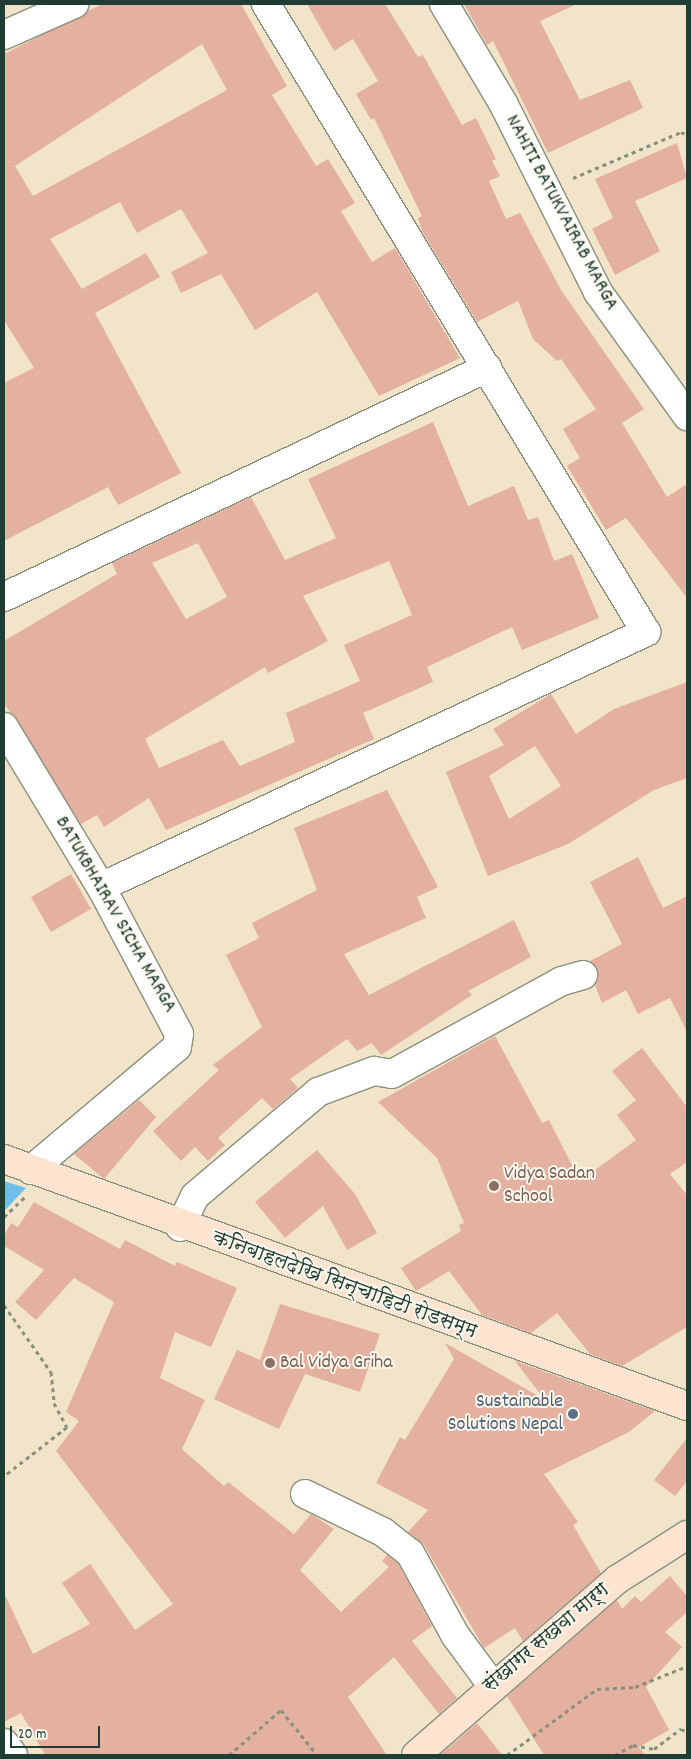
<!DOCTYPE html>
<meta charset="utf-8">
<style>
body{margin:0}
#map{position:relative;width:691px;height:1759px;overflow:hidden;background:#f2e4c9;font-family:Dekko,"Playpen Sans Deva",sans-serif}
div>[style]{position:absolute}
.water>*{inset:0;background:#6dbee8}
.building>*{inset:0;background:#e4b0a0}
.path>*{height:3px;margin-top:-1.5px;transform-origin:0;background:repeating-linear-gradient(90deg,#88907e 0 4px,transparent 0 8px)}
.roads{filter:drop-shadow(1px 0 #88907e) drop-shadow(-1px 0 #88907e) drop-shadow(0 1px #88907e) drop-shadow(0 -1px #88907e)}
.street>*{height:28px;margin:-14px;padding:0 14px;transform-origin:14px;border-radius:14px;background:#fff}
.secondary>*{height:28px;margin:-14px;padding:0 14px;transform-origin:14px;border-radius:14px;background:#fde4d1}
.dots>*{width:14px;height:14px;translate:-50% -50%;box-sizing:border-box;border:2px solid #fbf7ec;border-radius:50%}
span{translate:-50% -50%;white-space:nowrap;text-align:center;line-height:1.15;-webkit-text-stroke:4px #fbf7ec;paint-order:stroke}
.street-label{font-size:20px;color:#1f3d34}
.education-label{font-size:20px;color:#785e54}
.left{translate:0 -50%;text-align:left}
.service-label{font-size:20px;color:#4e5e75}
.right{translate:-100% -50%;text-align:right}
.frame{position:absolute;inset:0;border:5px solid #1f3d34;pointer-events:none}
.scale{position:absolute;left:10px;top:1726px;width:90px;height:22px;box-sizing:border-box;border:2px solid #1f3d34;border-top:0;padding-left:6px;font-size:15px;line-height:18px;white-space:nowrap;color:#1f3d34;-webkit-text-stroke:4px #fbf7ec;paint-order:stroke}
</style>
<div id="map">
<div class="water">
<i style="clip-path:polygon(4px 1181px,26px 1188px,4px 1211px)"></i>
</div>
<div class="building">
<i style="clip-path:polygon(evenodd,102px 4px,241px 4px,287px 86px,272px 95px,316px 166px,328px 159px,355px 203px,341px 211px,372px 262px,395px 248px,460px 358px,379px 396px,317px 292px,255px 330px,221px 274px,181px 293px,171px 272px,208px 253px,181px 209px,137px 233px,120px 202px,50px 239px,82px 289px,146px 253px,160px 277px,95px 313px,181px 473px,118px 505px,108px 487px,4px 541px,4px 383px,34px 368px,4px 320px,4px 54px,102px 4px,202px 44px,227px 90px,33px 196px,15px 166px,202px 44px)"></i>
<i style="clip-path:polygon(307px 4px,385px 4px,418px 57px,423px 55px,462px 125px,476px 118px,496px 159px,492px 161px,500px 176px,489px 181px,506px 219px,520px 213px,561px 290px,644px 409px,622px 423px,667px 497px,687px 484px,687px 598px,626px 518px,606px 530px,567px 466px,580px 458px,563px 429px,596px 409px,561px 359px,557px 361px,533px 339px,518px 301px,477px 322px,422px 231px,418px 218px,422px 216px,374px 118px,371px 120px,356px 94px,378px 81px,353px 39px,334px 51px)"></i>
<i style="clip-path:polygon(464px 4px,577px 4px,540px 21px,580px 100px,630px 80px,643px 108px,548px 153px,493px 41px,487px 45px)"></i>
<i style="clip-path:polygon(677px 143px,687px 178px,635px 201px,660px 251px,615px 275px,592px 229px,613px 218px,595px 179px)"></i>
<i style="clip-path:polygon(evenodd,433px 422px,468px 506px,514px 486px,528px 520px,538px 517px,554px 561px,572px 554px,599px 618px,522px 650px,512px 627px,427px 667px,433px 682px,363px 713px,374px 739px,166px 830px,149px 798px,104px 827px,97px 815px,81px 824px,4px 703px,4px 641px,117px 574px,112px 563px,251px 497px,285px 560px,336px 538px,308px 479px,433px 422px,198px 543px,227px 597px,186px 619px,152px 563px,198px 543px,433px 422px,389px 561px,412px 615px,344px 645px,360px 681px,286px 713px,295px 742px,240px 766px,223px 740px,159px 768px,145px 739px,265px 667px,268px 673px,328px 641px,303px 596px,389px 561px)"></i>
<i style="clip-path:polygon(evenodd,687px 682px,687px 778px,654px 790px,568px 844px,488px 876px,446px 772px,504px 745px,493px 729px,551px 694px,576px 734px,614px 709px,687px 682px,535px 746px,561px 786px,509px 819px,489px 776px,535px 746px)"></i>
<i style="clip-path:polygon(387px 790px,438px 887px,417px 897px,426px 918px,344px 954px,369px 995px,514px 920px,531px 957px,468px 991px,472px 995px,381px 1055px,372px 1043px,357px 1051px,347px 1039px,290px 1079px,298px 1088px,273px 1109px,262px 1098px,218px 1138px,225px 1145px,208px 1161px,195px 1147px,181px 1161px,153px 1131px,219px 1070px,213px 1065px,262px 1027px,226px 955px,259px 938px,252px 923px,317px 890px,294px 828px)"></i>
<i style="clip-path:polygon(638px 857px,663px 908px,687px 896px,687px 1032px,670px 998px,638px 1014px,626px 990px,602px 1003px,595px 985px,598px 971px,590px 961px,622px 944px,590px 882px)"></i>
<i style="clip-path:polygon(71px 874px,91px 909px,51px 932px,31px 897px)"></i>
<i style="clip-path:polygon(495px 1036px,542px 1123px,549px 1120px,580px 1181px,636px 1140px,617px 1115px,636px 1100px,612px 1071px,642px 1048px,687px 1107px,687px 1162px,670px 1174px,687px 1195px,687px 1327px,622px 1366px,590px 1354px,557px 1313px,531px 1333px,482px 1315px,449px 1271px,416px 1291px,401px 1268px,461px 1231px,459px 1225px,464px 1223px,437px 1158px,378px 1102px)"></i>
<i style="clip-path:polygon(139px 1100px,156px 1117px,104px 1179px,74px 1154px)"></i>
<i style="clip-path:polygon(317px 1150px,355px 1194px,377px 1233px,347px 1250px,323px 1206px,285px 1238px,255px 1202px)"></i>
<i style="clip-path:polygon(34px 1202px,120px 1249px,125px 1240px,175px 1266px,177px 1262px,237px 1288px,211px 1347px,175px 1332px,160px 1378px,205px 1400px,182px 1449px,224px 1486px,228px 1482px,294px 1534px,311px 1514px,334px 1529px,300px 1570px,341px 1612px,389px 1567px,382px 1561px,387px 1555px,398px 1563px,432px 1626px,412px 1641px,457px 1698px,439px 1714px,394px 1657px,348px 1697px,387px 1755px,45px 1755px,21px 1713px,4px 1722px,4px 1593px,33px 1654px,90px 1624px,62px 1583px,90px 1564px,135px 1630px,173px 1604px,56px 1451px,79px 1421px,66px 1412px,114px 1302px,74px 1278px,36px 1320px,15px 1302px,44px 1270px,4px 1246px,4px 1236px,11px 1223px,18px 1227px)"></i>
<i style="clip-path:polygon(280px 1304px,380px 1334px,360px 1392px,305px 1374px,279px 1429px,214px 1399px,237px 1350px,260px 1360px)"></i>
<i style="clip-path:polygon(445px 1343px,544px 1399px,515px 1361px,655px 1411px,629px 1432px,544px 1474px,578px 1522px,573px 1525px,601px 1573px,523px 1641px,515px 1628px,484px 1648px,424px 1545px,408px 1532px,428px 1510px,376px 1483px,400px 1437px,405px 1440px,454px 1359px)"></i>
<i style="clip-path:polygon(687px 1438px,687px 1481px,675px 1496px,654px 1480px)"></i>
<i style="clip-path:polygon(670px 1576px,687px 1596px,687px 1612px,665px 1632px,682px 1647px,646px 1687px,669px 1730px,639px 1747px,645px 1755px,544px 1755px,507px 1696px,617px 1600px,622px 1609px,635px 1596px,641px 1602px)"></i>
<i style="clip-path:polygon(477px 1723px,502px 1755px,440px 1755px)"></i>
</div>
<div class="path">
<i style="left:573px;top:178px;width:117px;rotate:-23.1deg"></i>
<i style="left:681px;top:132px;width:7px;rotate:27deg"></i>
<i style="left:4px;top:1217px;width:29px;rotate:-44deg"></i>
<i style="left:4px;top:1305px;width:82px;rotate:55deg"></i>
<i style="left:51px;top:1372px;width:31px;rotate:84deg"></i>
<i style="left:54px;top:1403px;width:27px;rotate:62deg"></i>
<i style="left:67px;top:1427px;width:80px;rotate:142.1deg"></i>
<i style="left:229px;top:1755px;width:69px;rotate:-40.9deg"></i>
<i style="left:281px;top:1710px;width:58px;rotate:51.3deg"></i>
<i style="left:507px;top:1755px;width:112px;rotate:-36.3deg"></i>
<i style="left:597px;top:1689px;width:38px;rotate:-3deg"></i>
<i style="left:635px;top:1687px;width:56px;rotate:-22deg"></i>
<i style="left:615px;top:1755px;width:21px;rotate:-29deg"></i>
<i style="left:633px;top:1745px;width:21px;rotate:11deg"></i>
<i style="left:654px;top:1749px;width:34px;rotate:-37deg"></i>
<i style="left:681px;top:1729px;width:7px;rotate:27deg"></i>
</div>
<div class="roads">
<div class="street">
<i style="left:444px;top:4px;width:115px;rotate:59.2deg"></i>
<i style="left:503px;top:103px;width:212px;rotate:63.3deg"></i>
<i style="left:598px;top:292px;width:153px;rotate:54.3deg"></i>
<i style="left:4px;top:35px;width:77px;rotate:-23.9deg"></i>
<i style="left:4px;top:597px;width:535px;rotate:-25.37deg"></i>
<i style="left:4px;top:727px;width:187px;rotate:58.8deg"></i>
<i style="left:101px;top:887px;width:166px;rotate:62deg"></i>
<i style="left:179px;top:1034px;width:13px;rotate:99deg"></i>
<i style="left:177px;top:1047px;width:191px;rotate:139.9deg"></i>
<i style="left:101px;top:887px;width:602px;rotate:-25.07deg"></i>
<i style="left:646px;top:632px;width:734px;rotate:-121.18deg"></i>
<i style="left:180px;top:1227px;width:34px;rotate:-64deg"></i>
<i style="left:195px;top:1196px;width:161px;rotate:-40.2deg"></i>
<i style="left:318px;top:1092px;width:60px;rotate:-20.6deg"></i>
<i style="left:374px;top:1071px;width:18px;rotate:9deg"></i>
<i style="left:392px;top:1074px;width:194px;rotate:-28.7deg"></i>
<i style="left:562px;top:981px;width:22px;rotate:-16deg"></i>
<i style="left:305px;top:1494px;width:87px;rotate:26deg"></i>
<i style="left:383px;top:1532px;width:34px;rotate:38deg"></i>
<i style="left:410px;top:1553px;width:94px;rotate:61.2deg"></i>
<i style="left:455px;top:1635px;width:62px;rotate:53.5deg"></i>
<i style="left:4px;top:1743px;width:15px;rotate:53deg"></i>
</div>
<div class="secondary">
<i style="left:4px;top:1159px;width:726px;rotate:19.88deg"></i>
<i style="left:416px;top:1755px;width:268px;rotate:-41.1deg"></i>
<i style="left:618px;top:1579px;width:82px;rotate:-32.5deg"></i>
</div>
</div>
<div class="dots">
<i style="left:494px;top:1186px;background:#8d6e63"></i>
<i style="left:270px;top:1363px;background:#8d6e63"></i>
<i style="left:573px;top:1414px;background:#5c6f8a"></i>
</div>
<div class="street-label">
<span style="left:561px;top:213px;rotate:62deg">NAHITI BATUKVAIRAB MARGA</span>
<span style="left:115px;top:915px;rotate:60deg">BATUKBHAIRAV SICHA MARGA</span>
<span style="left:344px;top:1286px;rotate:20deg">कनिबाहलदेखि सिन्चाहिटी रोडसम्म</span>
<span style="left:547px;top:1639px;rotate:-40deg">संखागर सखवा मार्ग</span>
</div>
<div class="education-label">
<span class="left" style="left:504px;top:1186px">Vidya Sadan<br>School</span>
<span class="left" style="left:280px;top:1363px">Bal Vidya Griha</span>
</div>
<div class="service-label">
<span class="right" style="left:563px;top:1414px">Sustainable<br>Solutions Nepal</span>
</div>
<div class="frame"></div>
<div class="scale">20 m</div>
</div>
